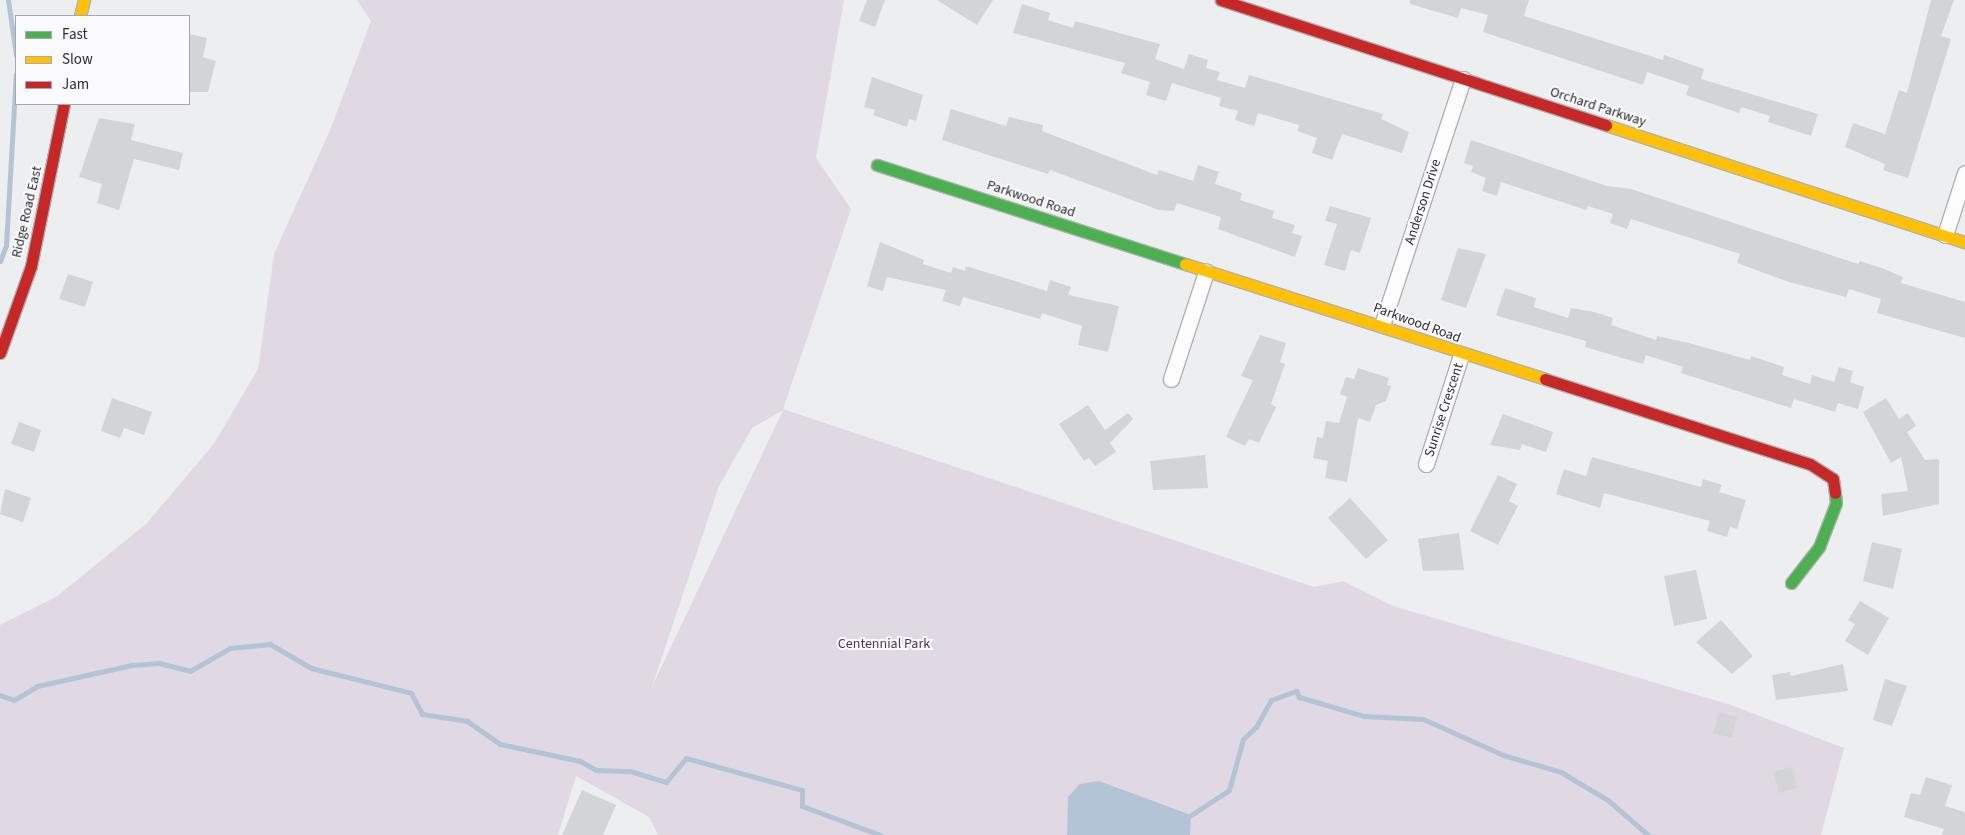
<!DOCTYPE html>
<style>
body{margin:0}
#map{position:relative;width:1965px;height:835px;overflow:hidden;background:#edeef0;font-family:"Source Sans 3",sans-serif}
div>[style]{position:absolute}
.green>*{inset:0;background:#e0d9e3}
.water>*{inset:0;background:#b2c4d5}
.stream>*{height:5px;margin:-2.5px;padding:0 2.5px;transform-origin:2.5px;border-radius:2.5px;background:#b2c4d5}
.building>*{inset:0;background:#d3d4d6}
.roads{filter:drop-shadow(1px 0 #b0b1b3) drop-shadow(-1px 0 #b0b1b3) drop-shadow(0 1px #b0b1b3) drop-shadow(0 -1px #b0b1b3)}
.street>*{height:15px;margin:-7.5px;padding:0 7.5px;transform-origin:7.5px;border-radius:7.5px;background:#fcfcfd}
.fast>*{height:11px;margin:-5.5px;padding:0 5.5px;transform-origin:5.5px;border-radius:5.5px;background:#4caf50}
.slow>*{height:11px;margin:-5.5px;padding:0 5.5px;transform-origin:5.5px;border-radius:5.5px;background:#ffc107}
.jam>*{height:11px;margin:-5.5px;padding:0 5.5px;transform-origin:5.5px;border-radius:5.5px;background:#c62828}
span{translate:-50% -50%;white-space:nowrap;text-align:center;line-height:1.15;-webkit-text-stroke:4px #fafaff;paint-order:stroke}
.street-label{font-size:14px;color:#2d2d2f}
.park-label{font-size:14px;color:#53335a}
.legend{position:absolute;left:15px;top:15px;width:175px;height:90px;box-sizing:border-box;background:#fafaff;border:1px solid #a8a8ac;margin:0;padding:6px 9px;list-style:none;font-size:15px;color:#2d2d2f}
.legend li{display:flex;align-items:center;gap:10px;height:25px}
.legend b{width:25px;border:1px solid #a8a8ac}
</style>
<div id="map">
<div class="green">
<i style="clip-path:polygon(evenodd,357px 0,844px 0,816px 158px,851px 209px,783px 409px,1314px 587px,1343px 581px,1393px 606px,1731px 705px,1844px 748px,1821px 835px,658px 835px,649px 817px,576px 776px,558px 835px,0 835px,0 625px,56px 597px,146px 524px,213px 445px,258px 369px,274px 254px,331px 128px,371px 21px,357px 0,783px 410px,651px 689px,651px 690px,719px 486px,752px 428px,783px 410px)"></i>
</div>
<div class="water">
<i style="clip-path:polygon(1099px 781px,1191px 815px,1190px 835px,1067px 835px,1068px 797px,1080px 784px)"></i>
</div>
<div class="stream">
<i style="left:8px;top:0;width:56px;rotate:81.7deg"></i>
<i style="left:0;top:261px;width:17px;rotate:-69deg"></i>
<i style="left:6px;top:245px;width:171px;rotate:-86.7deg"></i>
<i style="left:0;top:695px;width:15px;rotate:20deg"></i>
<i style="left:14px;top:700px;width:27px;rotate:-31deg"></i>
<i style="left:37px;top:686px;width:97px;rotate:-12.5deg"></i>
<i style="left:132px;top:665px;width:27px;rotate:-4deg"></i>
<i style="left:159px;top:663px;width:32px;rotate:14deg"></i>
<i style="left:190px;top:671px;width:46px;rotate:-29.9deg"></i>
<i style="left:230px;top:648px;width:40px;rotate:-5.7deg"></i>
<i style="left:270px;top:644px;width:48px;rotate:30.3deg"></i>
<i style="left:311px;top:668px;width:103px;rotate:14deg"></i>
<i style="left:411px;top:693px;width:24px;rotate:62deg"></i>
<i style="left:422px;top:714px;width:46px;rotate:8.8deg"></i>
<i style="left:467px;top:721px;width:40px;rotate:34.9deg"></i>
<i style="left:500px;top:744px;width:82px;rotate:12deg"></i>
<i style="left:580px;top:761px;width:18px;rotate:29deg"></i>
<i style="left:596px;top:770px;width:34px;rotate:2deg"></i>
<i style="left:630px;top:771px;width:38px;rotate:17deg"></i>
<i style="left:666px;top:782px;width:31px;rotate:-50deg"></i>
<i style="left:686px;top:758px;width:120px;rotate:15.4deg"></i>
<i style="left:802px;top:790px;width:16px;rotate:90deg"></i>
<i style="left:802px;top:806px;width:83px;rotate:20.4deg"></i>
<i style="left:1191px;top:815px;width:45px;rotate:-33.3deg"></i>
<i style="left:1229px;top:790px;width:53px;rotate:-74.6deg"></i>
<i style="left:1243px;top:739px;width:18px;rotate:-43deg"></i>
<i style="left:1256px;top:727px;width:31px;rotate:-61deg"></i>
<i style="left:1271px;top:700px;width:27px;rotate:-20deg"></i>
<i style="left:1296px;top:691px;width:7px;rotate:63deg"></i>
<i style="left:1299px;top:697px;width:68px;rotate:16.3deg"></i>
<i style="left:1364px;top:716px;width:59px;rotate:2.9deg"></i>
<i style="left:1423px;top:719px;width:88px;rotate:24.2deg"></i>
<i style="left:1503px;top:755px;width:60px;rotate:16.3deg"></i>
<i style="left:1561px;top:772px;width:56px;rotate:31.1deg"></i>
<i style="left:1609px;top:801px;width:52px;rotate:41.1deg"></i>
</div>
<div class="building">
<i style="clip-path:polygon(867px 0,885px 0,875px 27px,859px 21px)"></i>
<i style="clip-path:polygon(937px 0,993px 0,977px 25px)"></i>
<i style="clip-path:polygon(1410px 0,1529px 0,1524px 16px,1663px 60px,1664px 55px,1704px 69px,1701px 79px,1818px 114px,1811px 136px,1768px 122px,1770px 116px,1741px 107px,1739px 113px,1686px 95px,1689px 86px,1647px 72px,1643px 85px,1483px 32px,1488px 15px,1461px 8px,1458px 18px,1410px 4px)"></i>
<i style="clip-path:polygon(1931px 0,1954px 0,1941px 36px,1951px 39px,1908px 178px,1883px 170px,1885px 164px,1845px 147px,1853px 123px,1885px 134px,1899px 90px,1907px 93px)"></i>
<i style="clip-path:polygon(1022px 4px,1050px 13px,1048px 20px,1073px 28px,1075px 21px,1160px 44px,1155px 59px,1184px 69px,1189px 54px,1208px 60px,1206px 68px,1220px 72px,1217px 80px,1245px 88px,1249px 75px,1383px 114px,1381px 119px,1409px 132px,1402px 153px,1342px 134px,1332px 160px,1312px 153px,1317px 138px,1297px 131px,1299px 125px,1258px 113px,1254px 126px,1235px 120px,1238px 111px,1219px 106px,1221px 98px,1172px 83px,1166px 101px,1146px 95px,1150px 82px,1121px 73px,1125px 63px,1013px 33px)"></i>
<i style="clip-path:polygon(189px 34px,207px 38px,203px 57px,216px 61px,208px 92px,189px 92px)"></i>
<i style="clip-path:polygon(872px 77px,923px 95px,916px 121px,909px 119px,907px 127px,873px 115px,875px 110px,864px 107px)"></i>
<i style="clip-path:polygon(951px 109px,1006px 126px,1009px 117px,1043px 125px,1042px 131px,1157px 175px,1159px 170px,1193px 181px,1198px 165px,1219px 172px,1215px 184px,1242px 193px,1240px 200px,1274px 211px,1272px 218px,1295px 225px,1292px 233px,1302px 236px,1295px 257px,1218px 229px,1221px 217px,1177px 203px,1174px 211px,1159px 210px,1050px 170px,1048px 174px,942px 140px)"></i>
<i style="clip-path:polygon(99px 118px,135px 124px,131px 140px,183px 153px,179px 170px,134px 159px,119px 210px,97px 203px,102px 184px,79px 177px)"></i>
<i style="clip-path:polygon(1471px 140px,1607px 186px,1631px 189px,1858px 264px,1860px 261px,1882px 268px,1903px 277px,1901px 283px,1965px 302px,1965px 338px,1877px 313px,1881px 299px,1849px 289px,1846px 297px,1789px 282px,1737px 263px,1740px 254px,1631px 219px,1627px 229px,1610px 223px,1613px 214px,1588px 206px,1586px 210px,1501px 182px,1497px 196px,1482px 191px,1486px 178px,1471px 172px,1473px 166px,1464px 163px)"></i>
<i style="clip-path:polygon(1330px 206px,1371px 218px,1360px 253px,1351px 250px,1345px 271px,1324px 265px,1337px 224px,1325px 221px)"></i>
<i style="clip-path:polygon(880px 242px,924px 260px,923px 264px,951px 273px,953px 267px,965px 271px,966px 266px,1047px 291px,1050px 280px,1071px 287px,1068px 295px,1119px 306px,1108px 352px,1078px 345px,1082px 326px,1042px 313px,1040px 319px,963px 297px,960px 306px,942px 301px,946px 290px,887px 277px,883px 291px,867px 286px)"></i>
<i style="clip-path:polygon(1458px 248px,1486px 254px,1466px 308px,1441px 300px)"></i>
<i style="clip-path:polygon(68px 274px,93px 282px,85px 307px,59px 299px)"></i>
<i style="clip-path:polygon(1505px 288px,1536px 298px,1534px 307px,1568px 318px,1571px 308px,1594px 312px,1613px 318px,1611px 325px,1656px 340px,1657px 336px,1689px 343px,1750px 360px,1751px 356px,1784px 367px,1782px 375px,1810px 384px,1812px 375px,1834px 382px,1839px 367px,1853px 371px,1850px 382px,1864px 387px,1858px 409px,1838px 403px,1835px 412px,1794px 399px,1791px 408px,1681px 373px,1683px 367px,1646px 355px,1643px 364px,1585px 347px,1586px 341px,1501px 317px,1496px 315px)"></i>
<i style="clip-path:polygon(1260px 335px,1286px 343px,1280px 362px,1285px 364px,1271px 404px,1276px 407px,1259px 443px,1249px 439px,1245px 446px,1226px 437px,1253px 380px,1241px 376px)"></i>
<i style="clip-path:polygon(1358px 368px,1389px 378px,1387px 385px,1391px 386px,1386px 401px,1376px 405px,1370px 422px,1358px 418px,1347px 482px,1325px 478px,1328px 461px,1313px 458px,1317px 437px,1323px 438px,1326px 421px,1339px 423px,1347px 397px,1340px 394px,1346px 377px,1354px 379px)"></i>
<i style="clip-path:polygon(112px 398px,152px 412px,144px 435px,124px 428px,120px 438px,101px 431px)"></i>
<i style="clip-path:polygon(1886px 398px,1899px 419px,1908px 413px,1916px 426px,1907px 432px,1925px 460px,1939px 459px,1939px 504px,1883px 516px,1881px 494px,1908px 491px,1901px 457px,1891px 463px,1863px 412px)"></i>
<i style="clip-path:polygon(1088px 405px,1105px 430px,1128px 413px,1133px 419px,1110px 443px,1116px 452px,1095px 466px,1089px 458px,1084px 461px,1059px 424px)"></i>
<i style="clip-path:polygon(1503px 414px,1553px 432px,1546px 452px,1522px 444px,1520px 450px,1490px 445px)"></i>
<i style="clip-path:polygon(19px 422px,41px 430px,34px 452px,11px 444px)"></i>
<i style="clip-path:polygon(1205px 455px,1208px 488px,1153px 490px,1150px 461px)"></i>
<i style="clip-path:polygon(1592px 457px,1701px 487px,1703px 479px,1722px 485px,1719px 492px,1746px 500px,1737px 529px,1730px 527px,1727px 537px,1707px 531px,1710px 521px,1604px 493px,1600px 508px,1556px 494px,1564px 469px,1586px 476px)"></i>
<i style="clip-path:polygon(1498px 475px,1517px 484px,1509px 501px,1518px 506px,1498px 545px,1470px 531px)"></i>
<i style="clip-path:polygon(5px 489px,31px 498px,23px 522px,0 514px)"></i>
<i style="clip-path:polygon(1350px 498px,1388px 540px,1366px 559px,1328px 518px)"></i>
<i style="clip-path:polygon(1459px 533px,1464px 570px,1423px 571px,1418px 539px)"></i>
<i style="clip-path:polygon(1872px 542px,1902px 549px,1893px 589px,1863px 581px)"></i>
<i style="clip-path:polygon(1696px 570px,1707px 619px,1674px 626px,1664px 576px)"></i>
<i style="clip-path:polygon(1860px 601px,1889px 618px,1868px 655px,1845px 641px,1855px 624px,1848px 620px)"></i>
<i style="clip-path:polygon(1721px 620px,1753px 656px,1732px 674px,1696px 642px)"></i>
<i style="clip-path:polygon(1843px 664px,1848px 691px,1776px 700px,1772px 675px,1790px 672px,1791px 676px)"></i>
<i style="clip-path:polygon(1885px 679px,1907px 686px,1892px 726px,1873px 720px)"></i>
<i style="clip-path:polygon(1719px 712px,1737px 717px,1732px 738px,1713px 733px)"></i>
<i style="clip-path:polygon(1792px 767px,1797px 788px,1779px 793px,1773px 772px)"></i>
<i style="clip-path:polygon(1926px 777px,1952px 785px,1945px 806px,1965px 812px,1965px 835px,1942px 835px,1944px 829px,1904px 817px,1911px 793px,1920px 795px)"></i>
<i style="clip-path:polygon(582px 790px,616px 805px,603px 835px,562px 835px)"></i>
</div>
<div class="roads">
<div class="street">
<i style="left:1945px;top:235px;width:65px;rotate:-72.1deg"></i>
<i style="left:1382px;top:325px;width:259px;rotate:-71.8deg"></i>
<i style="left:1171px;top:379px;width:113px;rotate:-71.9deg"></i>
<i style="left:1426px;top:464px;width:114px;rotate:-72.2deg"></i>
</div>
<div class="fast">
<i style="left:877px;top:165px;width:324px;rotate:17.8deg"></i>
<i style="left:1791px;top:583px;width:46px;rotate:-52.1deg"></i>
<i style="left:1819px;top:547px;width:47px;rotate:-68.9deg"></i>
<i style="left:1836px;top:503px;width:10px;rotate:-96deg"></i>
</div>
<div class="slow">
<i style="left:80px;top:16px;width:16px;rotate:-76deg"></i>
<i style="left:1606px;top:125px;width:378px;rotate:18.1deg"></i>
<i style="left:1185px;top:264px;width:378px;rotate:17.7deg"></i>
</div>
<div class="jam">
<i style="left:1221px;top:0;width:405px;rotate:18deg"></i>
<i style="left:0;top:353px;width:92px;rotate:-70.4deg"></i>
<i style="left:31px;top:266px;width:165px;rotate:-78.5deg"></i>
<i style="left:1545px;top:379px;width:278px;rotate:17.8deg"></i>
<i style="left:1810px;top:464px;width:27px;rotate:33deg"></i>
<i style="left:1833px;top:479px;width:14px;rotate:82deg"></i>
</div>
</div>
<div class="street-label">
<span style="left:1598px;top:107px;rotate:18deg">Orchard Parkway</span>
<span style="left:1031px;top:199px;rotate:18deg">Parkwood Road</span>
<span style="left:1423px;top:202px;rotate:-72deg">Anderson Drive</span>
<span style="left:27px;top:212px;rotate:-77deg">Ridge Road East</span>
<span style="left:1417px;top:323px;rotate:20deg">Parkwood Road</span>
<span style="left:1444px;top:410px;rotate:-72deg">Sunrise Crescent</span>
</div>
<div class="park-label">
<span style="left:884px;top:644px">Centennial Park</span>
</div>
<ul class="legend">
<li><b style="height:6px;background:#4caf50"></b>Fast</li>
<li><b style="height:6px;background:#ffc107"></b>Slow</li>
<li><b style="height:6px;background:#c62828"></b>Jam</li>
</ul>
</div>
